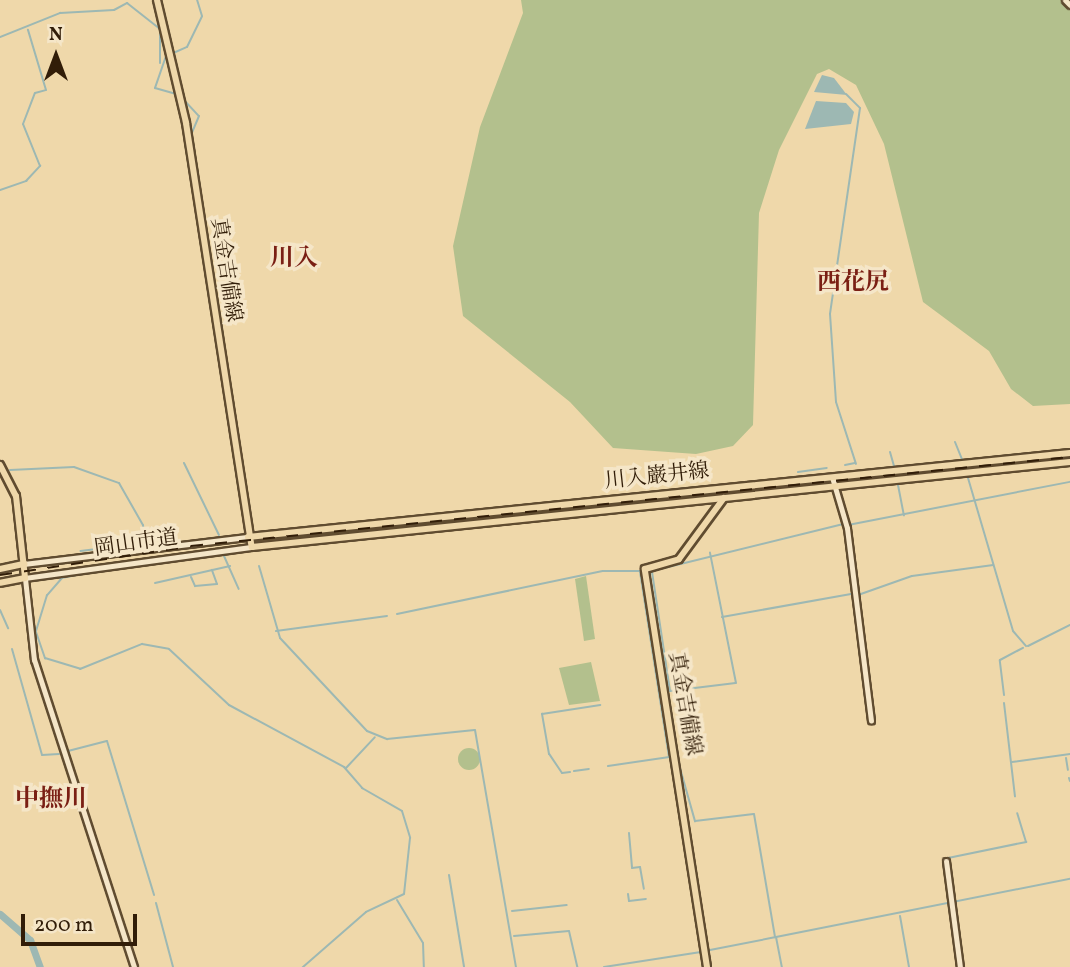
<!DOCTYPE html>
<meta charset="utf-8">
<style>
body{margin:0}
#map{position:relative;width:1070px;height:967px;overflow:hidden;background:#efd8aa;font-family:Vollkorn,"Noto Serif JP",serif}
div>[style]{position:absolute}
.green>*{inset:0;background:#b3c08d}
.round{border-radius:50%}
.water>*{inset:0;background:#9db8b3}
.stream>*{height:2px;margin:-1px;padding:0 1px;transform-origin:1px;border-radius:1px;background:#9db8b3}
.river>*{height:7px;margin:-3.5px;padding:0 3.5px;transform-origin:3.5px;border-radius:3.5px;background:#9db8b3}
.roads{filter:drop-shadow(2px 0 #604c30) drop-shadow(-2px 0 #604c30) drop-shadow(0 2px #604c30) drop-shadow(0 -2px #604c30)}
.minor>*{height:5px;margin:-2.5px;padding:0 2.5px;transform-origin:2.5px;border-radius:2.5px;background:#f5e6c8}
.major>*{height:6px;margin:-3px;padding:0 3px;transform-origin:3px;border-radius:3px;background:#efd8aa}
.rail>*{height:2px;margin-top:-1px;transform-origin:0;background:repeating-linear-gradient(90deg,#311d08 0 12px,transparent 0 24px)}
span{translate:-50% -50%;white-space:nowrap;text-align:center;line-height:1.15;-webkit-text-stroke:7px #f5e6c8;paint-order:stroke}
.street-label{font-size:21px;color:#311d08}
.quarter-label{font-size:24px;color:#7a1f14;font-weight:700}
.north{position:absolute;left:21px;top:21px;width:70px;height:70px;-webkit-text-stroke:5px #f5e6c8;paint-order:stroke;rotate:0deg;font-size:19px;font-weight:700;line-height:28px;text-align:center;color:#311d08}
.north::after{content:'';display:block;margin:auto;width:24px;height:32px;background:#311d08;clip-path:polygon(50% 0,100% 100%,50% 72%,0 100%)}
.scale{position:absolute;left:21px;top:914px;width:116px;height:32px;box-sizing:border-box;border:4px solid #311d08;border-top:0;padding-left:9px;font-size:21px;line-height:24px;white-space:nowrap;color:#311d08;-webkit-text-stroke:5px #f5e6c8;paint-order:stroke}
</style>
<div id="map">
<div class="green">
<i style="clip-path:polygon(521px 0,1070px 0,1070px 404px,1033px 406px,1011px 389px,989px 351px,923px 302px,884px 144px,856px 85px,829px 69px,817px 74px,779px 150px,759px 213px,753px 425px,733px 446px,696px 454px,613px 448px,570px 402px,463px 316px,453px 246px,480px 127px,523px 13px)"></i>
<i style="clip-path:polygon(586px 576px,595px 639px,584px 641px,575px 579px)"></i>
<i style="clip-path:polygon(591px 662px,600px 701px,569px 705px,559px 668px)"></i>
<i class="round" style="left:458px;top:748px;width:22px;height:22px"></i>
</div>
<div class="water">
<i style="clip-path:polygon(822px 75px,834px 78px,847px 95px,814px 92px)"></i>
<i style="clip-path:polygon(816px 101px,846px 103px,854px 112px,851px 124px,805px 129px)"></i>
</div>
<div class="stream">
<i style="left:0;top:37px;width:65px;rotate:-21.8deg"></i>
<i style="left:60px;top:13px;width:54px;rotate:-3.2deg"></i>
<i style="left:114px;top:10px;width:15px;rotate:-28deg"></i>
<i style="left:127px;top:3px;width:42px;rotate:38.2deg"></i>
<i style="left:160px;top:29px;width:34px;rotate:90deg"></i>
<i style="left:171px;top:54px;width:17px;rotate:-24deg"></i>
<i style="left:187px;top:47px;width:34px;rotate:-64deg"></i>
<i style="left:202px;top:16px;width:17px;rotate:-107deg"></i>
<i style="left:166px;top:56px;width:34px;rotate:109deg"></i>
<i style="left:155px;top:88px;width:22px;rotate:16deg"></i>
<i style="left:846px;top:94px;width:20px;rotate:45deg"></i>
<i style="left:860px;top:108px;width:208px;rotate:98.3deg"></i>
<i style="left:830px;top:314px;width:88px;rotate:86.1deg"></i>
<i style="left:836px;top:402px;width:65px;rotate:72.1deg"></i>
<i style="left:183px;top:99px;width:23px;rotate:47deg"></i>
<i style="left:199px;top:116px;width:21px;rotate:113deg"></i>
<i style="left:0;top:190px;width:28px;rotate:-19deg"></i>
<i style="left:26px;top:181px;width:21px;rotate:-47deg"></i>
<i style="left:40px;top:166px;width:45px;rotate:-112deg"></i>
<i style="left:23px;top:124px;width:33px;rotate:-69deg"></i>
<i style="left:35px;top:93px;width:11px;rotate:-15deg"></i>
<i style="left:46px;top:90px;width:63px;rotate:-106.7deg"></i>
<i style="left:213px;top:279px;width:39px;rotate:81deg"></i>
<i style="left:955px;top:442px;width:18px;rotate:68deg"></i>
<i style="left:890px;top:452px;width:15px;rotate:74deg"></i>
<i style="left:184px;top:463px;width:80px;rotate:64.1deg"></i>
<i style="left:845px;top:465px;width:10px;rotate:-11deg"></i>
<i style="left:10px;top:470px;width:64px;rotate:-2.7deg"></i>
<i style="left:74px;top:467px;width:48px;rotate:19.6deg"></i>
<i style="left:119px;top:483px;width:48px;rotate:60.3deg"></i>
<i style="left:143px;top:525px;width:18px;rotate:84deg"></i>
<i style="left:145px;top:543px;width:65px;rotate:173deg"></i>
<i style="left:798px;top:472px;width:29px;rotate:-8deg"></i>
<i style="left:968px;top:478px;width:159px;rotate:73.6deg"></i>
<i style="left:1013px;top:631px;width:20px;rotate:49deg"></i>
<i style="left:898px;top:485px;width:31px;rotate:79deg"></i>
<i style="left:848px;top:525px;width:226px;rotate:-11deg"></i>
<i style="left:224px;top:556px;width:36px;rotate:66deg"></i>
<i style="left:259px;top:566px;width:75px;rotate:73.7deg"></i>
<i style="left:280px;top:638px;width:127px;rotate:46.9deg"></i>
<i style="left:367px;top:731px;width:22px;rotate:22deg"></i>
<i style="left:387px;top:739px;width:88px;rotate:-5.8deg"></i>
<i style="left:475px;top:730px;width:241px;rotate:80.2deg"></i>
<i style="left:652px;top:571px;width:197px;rotate:-13.8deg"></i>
<i style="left:92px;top:572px;width:31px;rotate:169deg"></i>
<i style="left:62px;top:578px;width:23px;rotate:131deg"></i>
<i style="left:47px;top:595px;width:39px;rotate:107deg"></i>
<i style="left:36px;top:632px;width:28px;rotate:71deg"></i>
<i style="left:45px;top:658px;width:37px;rotate:17deg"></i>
<i style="left:80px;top:669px;width:67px;rotate:-22deg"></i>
<i style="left:142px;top:644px;width:27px;rotate:10deg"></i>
<i style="left:169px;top:649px;width:82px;rotate:43deg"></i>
<i style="left:229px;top:705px;width:131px;rotate:28.3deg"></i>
<i style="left:344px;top:767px;width:28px;rotate:49deg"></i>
<i style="left:362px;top:788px;width:46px;rotate:29.9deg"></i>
<i style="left:402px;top:811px;width:28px;rotate:73deg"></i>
<i style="left:410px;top:838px;width:56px;rotate:96.1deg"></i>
<i style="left:404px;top:894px;width:42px;rotate:154.7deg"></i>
<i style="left:366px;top:912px;width:84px;rotate:138.9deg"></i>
<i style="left:652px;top:572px;width:120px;rotate:81.4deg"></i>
<i style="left:670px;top:691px;width:66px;rotate:-6.9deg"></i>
<i style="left:736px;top:683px;width:133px;rotate:-101.3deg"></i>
<i style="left:191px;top:577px;width:10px;rotate:66deg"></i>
<i style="left:195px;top:586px;width:22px;rotate:-5deg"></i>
<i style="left:217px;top:584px;width:15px;rotate:-110deg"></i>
<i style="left:155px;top:583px;width:77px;rotate:-12.8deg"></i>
<i style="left:858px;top:595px;width:57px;rotate:-19.4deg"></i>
<i style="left:912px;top:576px;width:82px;rotate:-7.7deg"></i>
<i style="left:0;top:610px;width:20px;rotate:66deg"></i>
<i style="left:397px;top:614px;width:210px;rotate:-11.8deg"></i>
<i style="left:603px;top:571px;width:36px"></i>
<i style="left:722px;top:617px;width:131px;rotate:-10.1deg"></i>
<i style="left:276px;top:631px;width:112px;rotate:-7.7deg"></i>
<i style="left:1028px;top:646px;width:47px;rotate:-26.6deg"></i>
<i style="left:12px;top:649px;width:110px;rotate:74.2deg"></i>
<i style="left:42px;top:755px;width:17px;rotate:-3deg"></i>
<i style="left:1004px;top:695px;width:35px;rotate:-97deg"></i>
<i style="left:1000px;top:660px;width:26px;rotate:-28deg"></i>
<i style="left:1004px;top:703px;width:94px;rotate:83.3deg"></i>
<i style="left:68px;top:751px;width:40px;rotate:-14.4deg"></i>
<i style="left:107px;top:741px;width:161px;rotate:73deg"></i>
<i style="left:676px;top:754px;width:70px;rotate:74.2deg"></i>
<i style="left:695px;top:821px;width:59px;rotate:-6.8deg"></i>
<i style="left:754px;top:814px;width:125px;rotate:80.3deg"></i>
<i style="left:1066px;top:758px;width:12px;rotate:81deg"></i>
<i style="left:1012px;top:762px;width:59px;rotate:-7.9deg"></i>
<i style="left:608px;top:766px;width:62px;rotate:-8.4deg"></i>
<i style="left:669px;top:757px;width:188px;rotate:-98.9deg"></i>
<i style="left:346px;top:768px;width:42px;rotate:-46.9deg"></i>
<i style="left:574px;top:771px;width:15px;rotate:-8deg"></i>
<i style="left:570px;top:772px;width:8px;rotate:173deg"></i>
<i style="left:562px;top:773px;width:23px;rotate:-124deg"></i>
<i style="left:549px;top:754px;width:41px;rotate:-99.9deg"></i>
<i style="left:542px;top:714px;width:59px;rotate:-8.8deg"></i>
<i style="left:1069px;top:778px;width:3px;rotate:72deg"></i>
<i style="left:629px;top:833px;width:35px;rotate:85deg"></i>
<i style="left:632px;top:868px;width:8px;rotate:-7deg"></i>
<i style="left:640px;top:867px;width:22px;rotate:80deg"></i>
<i style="left:948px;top:858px;width:80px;rotate:-11.6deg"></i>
<i style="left:1026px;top:842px;width:30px;rotate:-107deg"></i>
<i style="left:449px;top:875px;width:93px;rotate:80.7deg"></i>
<i style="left:628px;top:894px;width:7px;rotate:82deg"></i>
<i style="left:629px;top:901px;width:17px;rotate:-7deg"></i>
<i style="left:397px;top:900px;width:50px;rotate:58.8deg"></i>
<i style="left:423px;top:943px;width:24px;rotate:88deg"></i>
<i style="left:156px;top:903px;width:66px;rotate:75.1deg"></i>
<i style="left:512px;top:911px;width:55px;rotate:-6.2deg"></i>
<i style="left:900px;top:916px;width:52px;rotate:80deg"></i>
<i style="left:514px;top:936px;width:55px;rotate:-5.2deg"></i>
<i style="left:569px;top:931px;width:37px;rotate:77deg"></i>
<i style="left:776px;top:937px;width:300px;rotate:-11.2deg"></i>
<i style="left:710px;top:950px;width:67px;rotate:-11.1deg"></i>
<i style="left:776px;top:937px;width:31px;rotate:79deg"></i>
<i style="left:604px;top:967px;width:98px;rotate:-8.8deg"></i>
</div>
<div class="river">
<i style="left:0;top:914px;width:40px;rotate:41deg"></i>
<i style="left:30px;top:940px;width:29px;rotate:70deg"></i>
</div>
<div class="roads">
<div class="minor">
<i style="left:1065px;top:0;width:7px;rotate:45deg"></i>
<i style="left:832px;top:477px;width:53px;rotate:73.6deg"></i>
<i style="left:847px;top:528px;width:194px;rotate:82.9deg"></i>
<i style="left:24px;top:564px;width:226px;rotate:-6.9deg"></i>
<i style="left:946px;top:861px;width:107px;rotate:82.5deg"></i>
<i style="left:134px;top:967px;width:323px;rotate:-108deg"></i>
<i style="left:34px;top:660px;width:82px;rotate:-96.3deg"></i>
<i style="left:25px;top:578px;width:229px;rotate:-7.8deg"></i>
</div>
<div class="major">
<i style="left:157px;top:0;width:126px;rotate:76.7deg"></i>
<i style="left:186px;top:123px;width:429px;rotate:81.2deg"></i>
<i style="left:252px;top:547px;width:822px;rotate:-5.93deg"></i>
<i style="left:0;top:465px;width:35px;rotate:63deg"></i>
<i style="left:16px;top:496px;width:82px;rotate:83.7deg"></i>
<i style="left:25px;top:578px;width:25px;rotate:169deg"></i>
<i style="left:248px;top:537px;width:826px;rotate:-5.83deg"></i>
<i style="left:0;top:569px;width:25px;rotate:-12deg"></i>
<i style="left:707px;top:967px;width:403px;rotate:-98.9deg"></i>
<i style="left:645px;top:569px;width:35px;rotate:-16deg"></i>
<i style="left:679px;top:559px;width:76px;rotate:-53.6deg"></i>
</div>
</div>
<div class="rail">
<i style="left:0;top:575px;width:193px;rotate:-8.6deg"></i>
<i style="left:191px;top:546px;width:883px;rotate:-5.78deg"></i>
</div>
<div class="street-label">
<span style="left:225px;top:270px;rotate:81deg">真金吉備線</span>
<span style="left:657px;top:477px;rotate:-6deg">川入巌井線</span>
<span style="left:136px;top:544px;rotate:-8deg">岡山市道</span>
<span style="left:684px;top:704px;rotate:80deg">真金吉備線</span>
</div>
<div class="quarter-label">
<span style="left:294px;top:260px">川入</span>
<span style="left:853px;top:284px">西花尻</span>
<span style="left:51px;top:801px">中撫川</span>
</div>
<div class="north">N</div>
<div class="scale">200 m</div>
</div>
